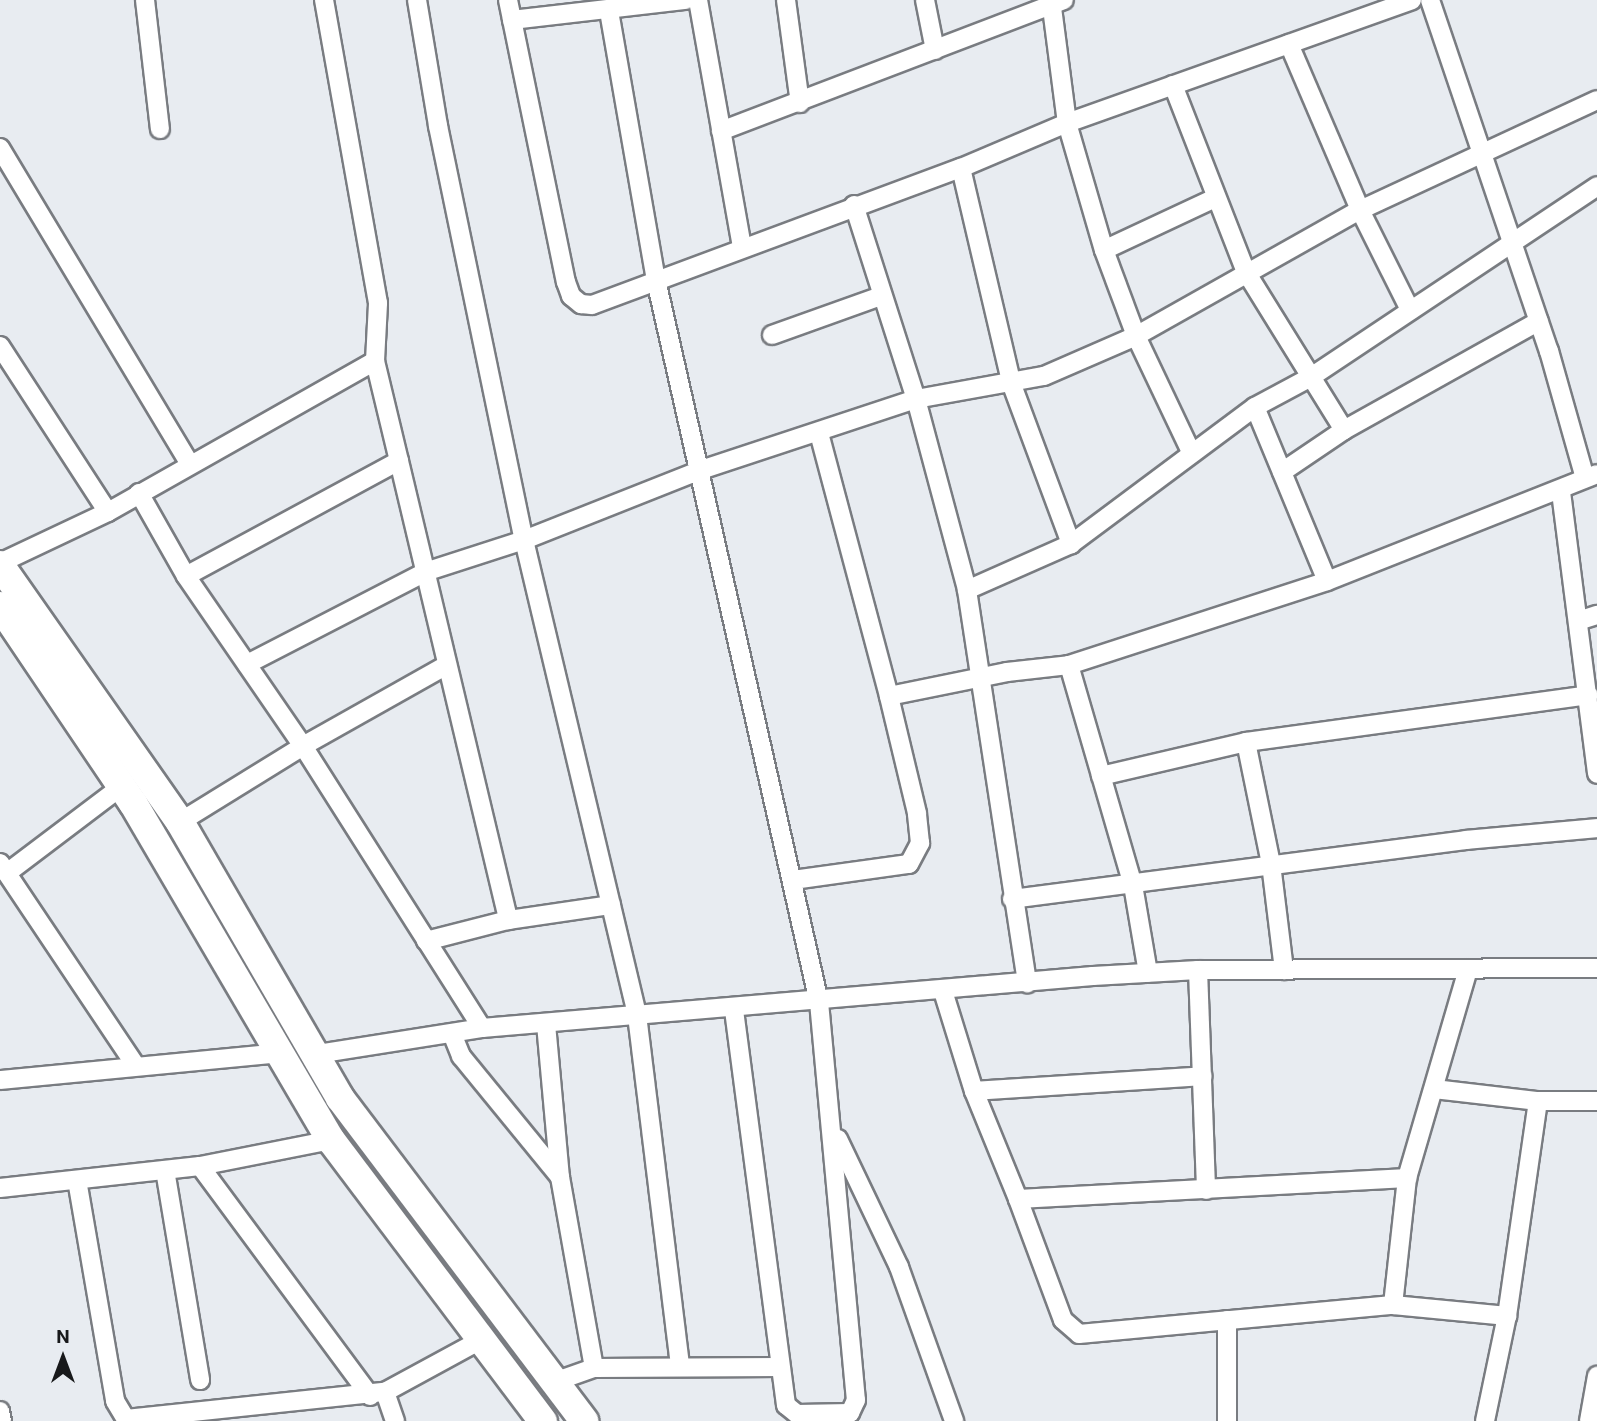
<!DOCTYPE html>
<style>
body{margin:0}
#map{position:relative;width:1597px;height:1421px;overflow:hidden;background:#e8ecf1;font-family:Roboto,sans-serif}
div>[style]{position:absolute}
.roads{filter:drop-shadow(2px 0 #797c81) drop-shadow(-2px 0 #797c81) drop-shadow(0 2px #797c81) drop-shadow(0 -2px #797c81)}
.minor>*{height:18px;margin:-9px;padding:0 9px;transform-origin:9px;border-radius:9px;background:#fff}
.primary>*{height:28px;margin:-14px;padding:0 14px;transform-origin:14px;border-radius:14px;background:#fff}
span{translate:-50% -50%;white-space:nowrap;text-align:center;line-height:1.15;-webkit-text-stroke:6px #e8ecf1;paint-order:stroke}
.north{position:absolute;left:28px;top:1323px;width:70px;height:70px;-webkit-text-stroke:5px #e8ecf1;paint-order:stroke;rotate:0deg;font-size:19px;font-weight:700;line-height:28px;text-align:center;color:#18191b}
.north::after{content:'';display:block;margin:auto;width:24px;height:32px;background:#18191b;clip-path:polygon(50% 0,100% 100%,50% 72%,0 100%)}
</style>
<div id="map">
<div class="roads">
<div class="minor">
<i style="left:145px;top:0;width:130px;rotate:83.4deg"></i>
<i style="left:417px;top:0;width:128px;rotate:80.5deg"></i>
<i style="left:438px;top:126px;width:423px;rotate:78.3deg"></i>
<i style="left:524px;top:540px;width:488px;rotate:76.6deg"></i>
<i style="left:637px;top:1015px;width:353px;rotate:83deg"></i>
<i style="left:508px;top:0;width:288px;rotate:78.4deg"></i>
<i style="left:566px;top:282px;width:15px;rotate:70deg"></i>
<i style="left:571px;top:296px;width:13px;rotate:39deg"></i>
<i style="left:581px;top:304px;width:11px;rotate:5deg"></i>
<i style="left:592px;top:305px;width:394px;rotate:-20.4deg"></i>
<i style="left:961px;top:168px;width:115px;rotate:-23deg"></i>
<i style="left:1067px;top:123px;width:366px;rotate:-19.6deg"></i>
<i style="left:698px;top:0;width:250px;rotate:79.9deg"></i>
<i style="left:786px;top:0;width:104px;rotate:82.3deg"></i>
<i style="left:925px;top:0;width:51px;rotate:78.7deg"></i>
<i style="left:1051px;top:0;width:124px;rotate:82.6deg"></i>
<i style="left:1067px;top:123px;width:132px;rotate:73.8deg"></i>
<i style="left:1104px;top:250px;width:92px;rotate:69.6deg"></i>
<i style="left:1136px;top:336px;width:128px;rotate:64.6deg"></i>
<i style="left:1430px;top:0;width:371px;rotate:71.3deg"></i>
<i style="left:1549px;top:351px;width:132px;rotate:74.2deg"></i>
<i style="left:609px;top:11px;width:273px;rotate:80.1deg"></i>
<i style="left:656px;top:280px;width:740px;rotate:77.28deg"></i>
<i style="left:819px;top:1002px;width:400px;rotate:84.7deg"></i>
<i style="left:856px;top:1400px;width:14px;rotate:115deg"></i>
<i style="left:850px;top:1413px;width:53px;rotate:178.9deg"></i>
<i style="left:797px;top:1414px;width:14px;rotate:-141deg"></i>
<i style="left:786px;top:1405px;width:400px;rotate:-97.5deg"></i>
<i style="left:512px;top:20px;width:175px;rotate:-6.6deg"></i>
<i style="left:1289px;top:44px;width:181px;rotate:66.8deg"></i>
<i style="left:1360px;top:210px;width:112px;rotate:63.4deg"></i>
<i style="left:1173px;top:85px;width:201px;rotate:68.7deg"></i>
<i style="left:1246px;top:272px;width:186px;rotate:58.2deg"></i>
<i style="left:721px;top:131px;width:367px;rotate:-20.9deg"></i>
<i style="left:0;top:148px;width:369px;rotate:59deg"></i>
<i style="left:961px;top:168px;width:223px;rotate:76.8deg"></i>
<i style="left:1012px;top:385px;width:170px;rotate:69.6deg"></i>
<i style="left:854px;top:205px;width:204px;rotate:72.3deg"></i>
<i style="left:916px;top:399px;width:198px;rotate:75deg"></i>
<i style="left:967px;top:590px;width:398px;rotate:81.3deg"></i>
<i style="left:1104px;top:250px;width:123px;rotate:-25.1deg"></i>
<i style="left:772px;top:335px;width:116px;rotate:-19.7deg"></i>
<i style="left:0;top:346px;width:198px;rotate:57deg"></i>
<i style="left:1255px;top:407px;width:188px;rotate:67.5deg"></i>
<i style="left:399px;top:461px;width:472px;rotate:76.6deg"></i>
<i style="left:1282px;top:472px;width:75px;rotate:-34.1deg"></i>
<i style="left:1344px;top:430px;width:223px;rotate:-29.2deg"></i>
<i style="left:1561px;top:492px;width:284px;rotate:82.7deg"></i>
<i style="left:139px;top:493px;width:95px;rotate:60.5deg"></i>
<i style="left:186px;top:576px;width:206px;rotate:55.5deg"></i>
<i style="left:303px;top:746px;width:334px;rotate:57.6deg"></i>
<i style="left:0;top:563px;width:119px;rotate:-25.3deg"></i>
<i style="left:108px;top:512px;width:307px;rotate:-29.5deg"></i>
<i style="left:186px;top:576px;width:242px;rotate:-28.4deg"></i>
<i style="left:399px;top:461px;width:103px;rotate:-103.5deg"></i>
<i style="left:375px;top:361px;width:58px;rotate:-87deg"></i>
<i style="left:378px;top:303px;width:308px;rotate:-100.1deg"></i>
<i style="left:967px;top:590px;width:114px;rotate:-23.9deg"></i>
<i style="left:1071px;top:544px;width:229px;rotate:-36.7deg"></i>
<i style="left:1255px;top:407px;width:64px;rotate:-28.2deg"></i>
<i style="left:1311px;top:377px;width:344px;rotate:-33.7deg"></i>
<i style="left:1578px;top:621px;width:20px;rotate:-18deg"></i>
<i style="left:247px;top:664px;width:200px;rotate:-27.3deg"></i>
<i style="left:425px;top:572px;width:104px;rotate:-17.9deg"></i>
<i style="left:524px;top:540px;width:190px;rotate:-21.6deg"></i>
<i style="left:701px;top:470px;width:226px;rotate:-18.3deg"></i>
<i style="left:916px;top:399px;width:130px;rotate:-10.2deg"></i>
<i style="left:1044px;top:376px;width:100px;rotate:-23.5deg"></i>
<i style="left:1136px;top:336px;width:257px;rotate:-29.4deg"></i>
<i style="left:1360px;top:210px;width:261px;rotate:-24.9deg"></i>
<i style="left:1069px;top:665px;width:229px;rotate:73.8deg"></i>
<i style="left:1133px;top:885px;width:89px;rotate:80.3deg"></i>
<i style="left:889px;top:696px;width:120px;rotate:-11.5deg"></i>
<i style="left:1007px;top:672px;width:62px;rotate:-6.4deg"></i>
<i style="left:1069px;top:665px;width:271px;rotate:-18deg"></i>
<i style="left:1327px;top:581px;width:290px;rotate:-21.6deg"></i>
<i style="left:1246px;top:742px;width:125px;rotate:78.4deg"></i>
<i style="left:1271px;top:864px;width:107px;rotate:83deg"></i>
<i style="left:1101px;top:776px;width:149px;rotate:-13.2deg"></i>
<i style="left:1246px;top:742px;width:346px;rotate:-7.8deg"></i>
<i style="left:180px;top:822px;width:145px;rotate:-31.7deg"></i>
<i style="left:303px;top:746px;width:165px;rotate:-29.4deg"></i>
<i style="left:0;top:863px;width:241px;rotate:56.2deg"></i>
<i style="left:7px;top:873px;width:144px;rotate:-37.1deg"></i>
<i style="left:793px;top:880px;width:117px;rotate:-7.9deg"></i>
<i style="left:909px;top:864px;width:24px;rotate:-62deg"></i>
<i style="left:920px;top:843px;width:30px;rotate:-96deg"></i>
<i style="left:917px;top:813px;width:120px;rotate:-103.5deg"></i>
<i style="left:889px;top:696px;width:272px;rotate:-104.9deg"></i>
<i style="left:1012px;top:899px;width:458px;rotate:-7.4deg"></i>
<i style="left:1466px;top:840px;width:132px;rotate:-5.2deg"></i>
<i style="left:426px;top:941px;width:85px;rotate:-14.4deg"></i>
<i style="left:508px;top:920px;width:104px;rotate:-8.3deg"></i>
<i style="left:1198px;top:970px;width:220px;rotate:87.9deg"></i>
<i style="left:943px;top:991px;width:105px;rotate:72.8deg"></i>
<i style="left:974px;top:1091px;width:117px;rotate:67.8deg"></i>
<i style="left:1018px;top:1199px;width:390px;rotate:-3.1deg"></i>
<i style="left:546px;top:1024px;width:154px;rotate:84.8deg"></i>
<i style="left:560px;top:1177px;width:194px;rotate:79.9deg"></i>
<i style="left:453px;top:1036px;width:22px;rotate:68deg"></i>
<i style="left:461px;top:1056px;width:156px;rotate:50.7deg"></i>
<i style="left:311px;top:1055px;width:173px;rotate:-9deg"></i>
<i style="left:482px;top:1028px;width:613px;rotate:-4.86deg"></i>
<i style="left:1093px;top:976px;width:105px;rotate:-3.3deg"></i>
<i style="left:1198px;top:970px;width:399px;rotate:-0.3deg"></i>
<i style="left:0;top:1080px;width:281px;rotate:-5.5deg"></i>
<i style="left:1434px;top:1089px;width:105px;rotate:6.6deg"></i>
<i style="left:1538px;top:1101px;width:59px"></i>
<i style="left:974px;top:1091px;width:229px;rotate:-3.7deg"></i>
<i style="left:838px;top:1139px;width:142px;rotate:64.5deg"></i>
<i style="left:899px;top:1267px;width:164px;rotate:70.3deg"></i>
<i style="left:200px;top:1166px;width:286px;rotate:53.5deg"></i>
<i style="left:165px;top:1170px;width:213px;rotate:80.5deg"></i>
<i style="left:77px;top:1180px;width:224px;rotate:80.2deg"></i>
<i style="left:115px;top:1401px;width:21px;rotate:59deg"></i>
<i style="left:126px;top:1419px;width:260px;rotate:-6deg"></i>
<i style="left:385px;top:1392px;width:107px;rotate:-28.5deg"></i>
<i style="left:0;top:1188px;width:201px;rotate:-6.3deg"></i>
<i style="left:200px;top:1166px;width:134px;rotate:-11.2deg"></i>
<i style="left:1018px;top:1199px;width:129px;rotate:69.6deg"></i>
<i style="left:1063px;top:1320px;width:21px;rotate:41deg"></i>
<i style="left:1079px;top:1334px;width:315px;rotate:-5.3deg"></i>
<i style="left:1393px;top:1305px;width:115px;rotate:5.5deg"></i>
<i style="left:1393px;top:1305px;width:128px;rotate:-83.7deg"></i>
<i style="left:1407px;top:1178px;width:217px;rotate:-73.7deg"></i>
<i style="left:1227px;top:1320px;width:101px;rotate:90deg"></i>
<i style="left:554px;top:1382px;width:42px;rotate:-19.3deg"></i>
<i style="left:594px;top:1368px;width:186px;rotate:-0.3deg"></i>
<i style="left:385px;top:1392px;width:31px;rotate:71deg"></i>
<i style="left:0;top:1411px;width:10px;rotate:79deg"></i>
<i style="left:1485px;top:1421px;width:107px;rotate:-78.2deg"></i>
<i style="left:1507px;top:1316px;width:217px;rotate:-81.8deg"></i>
<i style="left:1589px;top:1421px;width:46px;rotate:-79.9deg"></i>
</div>
<div class="primary">
<i style="left:0;top:565px;width:314px;rotate:55deg"></i>
<i style="left:180px;top:822px;width:319px;rotate:59.9deg"></i>
<i style="left:340px;top:1098px;width:405px;rotate:52.9deg"></i>
<i style="left:0;top:606px;width:238px;rotate:56deg"></i>
<i style="left:133px;top:803px;width:391px;rotate:59.6deg"></i>
<i style="left:331px;top:1140px;width:352px;rotate:53deg"></i>
</div>
</div>
<div class="north">N</div>
</div>
